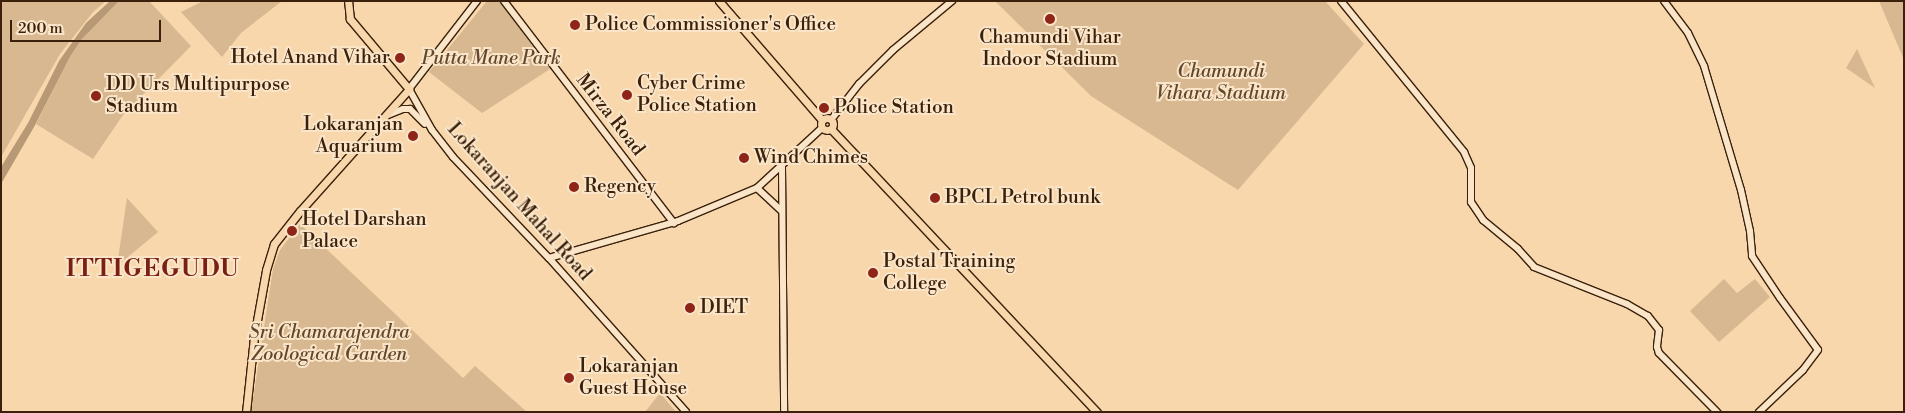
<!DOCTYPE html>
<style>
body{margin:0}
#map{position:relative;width:1905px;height:413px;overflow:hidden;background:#f7d7ab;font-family:"Libre Bodoni",serif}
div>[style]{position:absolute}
.green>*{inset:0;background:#d7b890}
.water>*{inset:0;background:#b79975}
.roads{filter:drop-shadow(1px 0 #3b210b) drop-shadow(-1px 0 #3b210b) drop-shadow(0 1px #3b210b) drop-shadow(0 -1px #3b210b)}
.secondary>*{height:6px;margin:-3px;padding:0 3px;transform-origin:3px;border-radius:3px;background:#fae5c8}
.primary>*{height:7px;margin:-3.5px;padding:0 3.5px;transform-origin:3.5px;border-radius:3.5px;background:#f7d7ab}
.primary>.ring{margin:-3.5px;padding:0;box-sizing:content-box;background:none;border:7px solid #f7d7ab;border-radius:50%}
.dots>*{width:14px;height:14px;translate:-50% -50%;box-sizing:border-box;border:2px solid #fae5c8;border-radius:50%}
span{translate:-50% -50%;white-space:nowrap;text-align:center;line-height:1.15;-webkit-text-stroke:4px #fae5c8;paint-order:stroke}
.poi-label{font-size:19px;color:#3b210b}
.left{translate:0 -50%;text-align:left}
.right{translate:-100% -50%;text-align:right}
.park-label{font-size:19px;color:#62472c;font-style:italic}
.street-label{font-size:19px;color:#3b210b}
.district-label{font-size:24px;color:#7a1f14;font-weight:700;letter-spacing:1px}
.frame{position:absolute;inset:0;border:2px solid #3b210b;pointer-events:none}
.scale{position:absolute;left:10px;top:20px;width:151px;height:22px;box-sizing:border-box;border:2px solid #3b210b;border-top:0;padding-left:6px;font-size:15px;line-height:18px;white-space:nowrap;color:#3b210b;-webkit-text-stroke:4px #fae5c8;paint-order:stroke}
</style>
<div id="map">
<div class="green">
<i style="clip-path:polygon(1px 1px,106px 1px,93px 12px,60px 54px,1px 157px)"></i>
<i style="clip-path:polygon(119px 1px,149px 1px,191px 46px,123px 115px,93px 159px,36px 124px,71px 55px,82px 39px)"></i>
<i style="clip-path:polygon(203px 1px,282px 1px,241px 33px,222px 57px,181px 12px)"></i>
<i style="clip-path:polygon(487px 1px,499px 1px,550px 69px,482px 113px,429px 72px)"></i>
<i style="clip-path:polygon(995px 1px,1325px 1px,1364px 44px,1238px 190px,1091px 96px)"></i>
<i style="clip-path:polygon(1879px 1px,1904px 1px,1904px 60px)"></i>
<i style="clip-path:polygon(1857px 49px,1875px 88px,1846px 68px)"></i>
<i style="clip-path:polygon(127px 198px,158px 232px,117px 266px)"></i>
<i style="clip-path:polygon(300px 224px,463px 378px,475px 366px,527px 412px,251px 412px,273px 269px,280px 250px)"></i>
<i style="clip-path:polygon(1724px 279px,1737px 293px,1755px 279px,1770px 297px,1719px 342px,1690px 311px)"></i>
<i style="clip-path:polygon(660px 393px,676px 412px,645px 412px)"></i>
</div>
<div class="water">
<i style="clip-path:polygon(110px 1px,119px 1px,82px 39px,71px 55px,34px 127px,1px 184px,1px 167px,28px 123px,59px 61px,86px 23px)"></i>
</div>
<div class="roads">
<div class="secondary">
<i style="left:477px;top:1px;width:111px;rotate:127.7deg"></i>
<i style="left:409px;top:89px;width:47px;rotate:60.7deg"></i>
<i style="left:432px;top:130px;width:34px;rotate:52deg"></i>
<i style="left:453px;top:157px;width:139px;rotate:46.5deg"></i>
<i style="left:549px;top:258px;width:206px;rotate:48.3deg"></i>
<i style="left:504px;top:1px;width:280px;rotate:52.6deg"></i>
<i style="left:1341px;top:1px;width:195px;rotate:50.8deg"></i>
<i style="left:1464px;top:152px;width:17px;rotate:66deg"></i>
<i style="left:1471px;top:168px;width:34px;rotate:90deg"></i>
<i style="left:1471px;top:202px;width:22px;rotate:56deg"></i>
<i style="left:1483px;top:220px;width:45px;rotate:39.6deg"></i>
<i style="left:1518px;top:249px;width:24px;rotate:48deg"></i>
<i style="left:1534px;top:267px;width:100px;rotate:21.7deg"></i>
<i style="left:1627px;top:304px;width:24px;rotate:30deg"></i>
<i style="left:1648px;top:316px;width:18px;rotate:52deg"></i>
<i style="left:1659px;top:330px;width:17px;rotate:97deg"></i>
<i style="left:1657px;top:347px;width:6px;rotate:72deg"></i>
<i style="left:1659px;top:353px;width:83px;rotate:45.5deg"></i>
<i style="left:1664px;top:1px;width:40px;rotate:53deg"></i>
<i style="left:1688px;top:33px;width:37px;rotate:64deg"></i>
<i style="left:1704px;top:66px;width:129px;rotate:73.4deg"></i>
<i style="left:1741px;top:190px;width:42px;rotate:77.6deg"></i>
<i style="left:1750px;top:231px;width:25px;rotate:85deg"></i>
<i style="left:1752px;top:256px;width:50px;rotate:56.3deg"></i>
<i style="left:1780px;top:298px;width:64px;rotate:53.8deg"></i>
<i style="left:1818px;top:350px;width:25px;rotate:127deg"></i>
<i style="left:1803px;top:370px;width:61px;rotate:136.3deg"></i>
<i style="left:388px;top:115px;width:16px;rotate:-22deg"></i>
<i style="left:403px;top:109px;width:7px"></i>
<i style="left:410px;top:109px;width:21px;rotate:45deg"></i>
<i style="left:831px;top:120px;width:46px;rotate:-52.1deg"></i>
<i style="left:859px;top:84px;width:48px;rotate:-45deg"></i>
<i style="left:893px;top:50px;width:77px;rotate:-39.7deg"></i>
<i style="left:782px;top:167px;width:245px;rotate:89.5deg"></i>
<i style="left:757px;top:188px;width:33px;rotate:43deg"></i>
<i style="left:549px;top:258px;width:134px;rotate:-16deg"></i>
<i style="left:678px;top:221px;width:86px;rotate:-22.7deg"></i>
<i style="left:757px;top:188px;width:88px;rotate:-42.7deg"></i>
</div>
<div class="primary">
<i style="left:719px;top:1px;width:157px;rotate:49.1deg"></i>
<i class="ring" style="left:821px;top:118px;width:5px;height:5px"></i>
<i style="left:831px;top:129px;width:388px;rotate:46.8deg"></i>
<i style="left:246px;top:412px;width:75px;rotate:-83.9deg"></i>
<i style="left:254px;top:337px;width:68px;rotate:-79.8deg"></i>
<i style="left:266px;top:270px;width:27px;rotate:-73deg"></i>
<i style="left:274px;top:244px;width:42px;rotate:-51.8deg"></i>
<i style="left:300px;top:211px;width:164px;rotate:-48.2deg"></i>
<i style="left:409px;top:89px;width:92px;rotate:-130.1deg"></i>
<i style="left:350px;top:19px;width:18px;rotate:-96deg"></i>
</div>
</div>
<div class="dots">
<i style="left:1050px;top:19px;background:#8f2418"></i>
<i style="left:575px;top:25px;background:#8f2418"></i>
<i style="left:400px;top:58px;background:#8f2418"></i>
<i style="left:627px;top:95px;background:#8f2418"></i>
<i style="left:96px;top:96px;background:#8f2418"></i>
<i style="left:824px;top:108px;background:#8f2418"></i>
<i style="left:413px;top:136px;background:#8f2418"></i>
<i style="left:744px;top:158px;background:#8f2418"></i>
<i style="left:574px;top:187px;background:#8f2418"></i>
<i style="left:935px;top:198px;background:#8f2418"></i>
<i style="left:292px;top:231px;background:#8f2418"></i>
<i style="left:873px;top:273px;background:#8f2418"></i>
<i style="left:690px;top:308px;background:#8f2418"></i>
<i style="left:569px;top:378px;background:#8f2418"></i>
</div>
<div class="poi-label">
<span class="left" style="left:585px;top:25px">Police Commissioner's Office</span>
<span style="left:1050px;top:49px">Chamundi Vihar<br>Indoor Stadium</span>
<span class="right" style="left:390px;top:58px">Hotel Anand Vihar</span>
<span class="left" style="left:637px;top:95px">Cyber Crime<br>Police Station</span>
<span class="left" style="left:106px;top:96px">DD Urs Multipurpose<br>Stadium</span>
<span class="left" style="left:834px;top:108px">Police Station</span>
<span class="right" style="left:403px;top:136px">Lokaranjan<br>Aquarium</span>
<span class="left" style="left:754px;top:158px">Wind Chimes</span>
<span class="left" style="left:584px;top:187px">Regency</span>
<span class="left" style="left:945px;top:198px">BPCL Petrol bunk</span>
<span class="left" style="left:302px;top:231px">Hotel Darshan<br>Palace</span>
<span class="left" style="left:883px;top:273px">Postal Training<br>College</span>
<span class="left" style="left:700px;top:308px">DIET</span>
<span class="left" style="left:579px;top:378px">Lokaranjan<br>Guest House</span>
</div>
<div class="park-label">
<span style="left:491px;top:59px">Putta Mane Park</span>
<span style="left:1221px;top:83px">Chamundi<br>Vihara Stadium</span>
<span style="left:329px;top:344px">Sri Chamarajendra<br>Zoological Garden</span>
</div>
<div class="street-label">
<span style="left:610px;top:115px;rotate:52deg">Mirza Road</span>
<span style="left:519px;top:202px;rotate:48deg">Lokaranjan Mahal Road</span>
</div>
<div class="district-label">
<span style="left:153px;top:270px">ITTIGEGUDU</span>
</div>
<div class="frame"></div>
<div class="scale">200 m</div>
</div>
